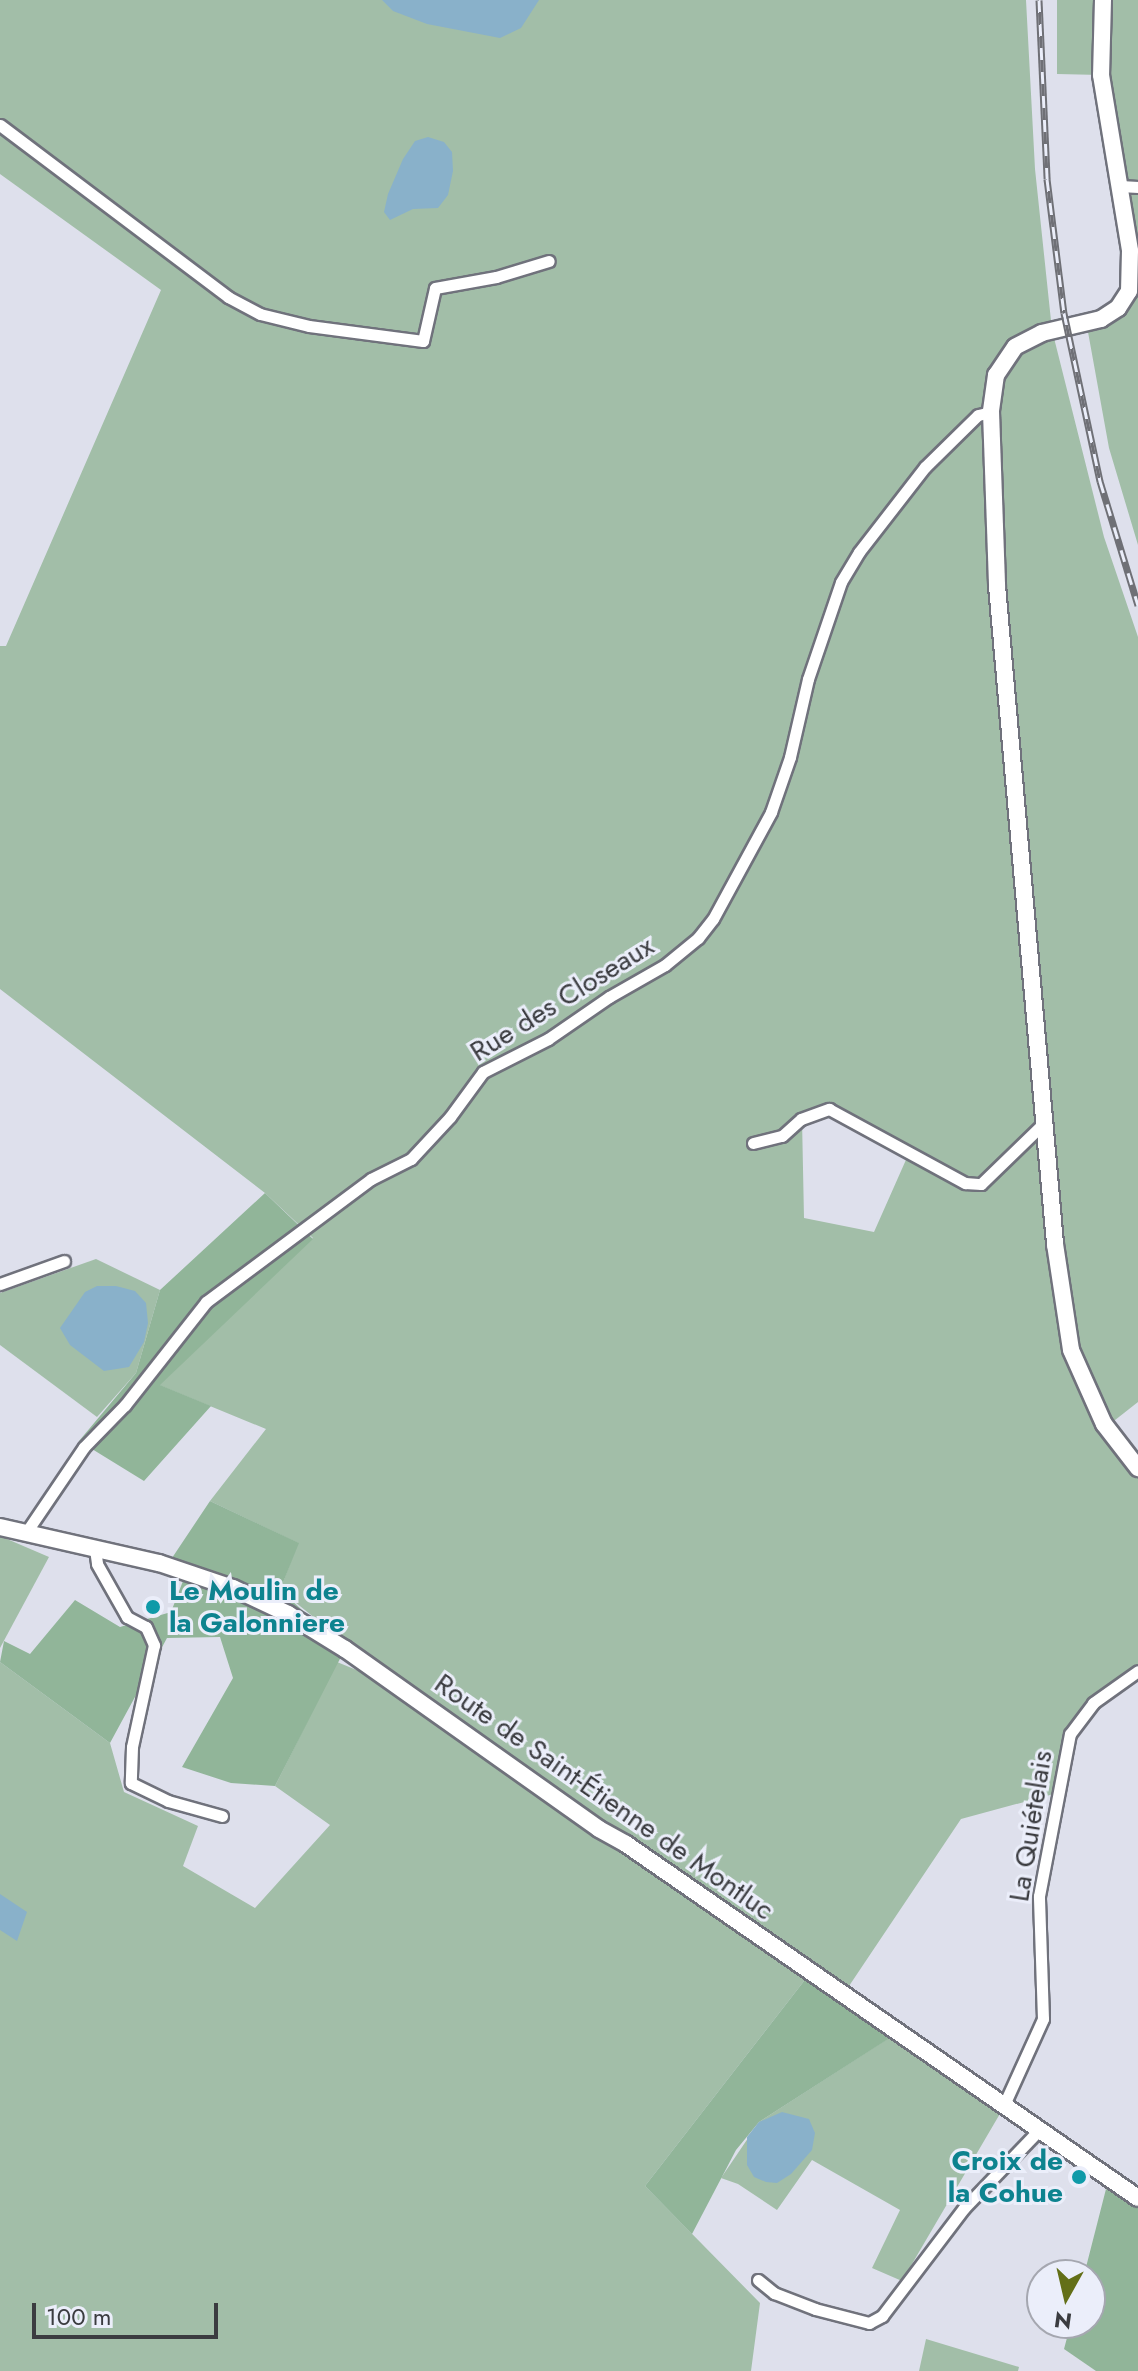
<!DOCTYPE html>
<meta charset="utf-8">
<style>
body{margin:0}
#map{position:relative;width:1138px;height:2371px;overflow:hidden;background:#dee0ec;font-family:Jost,sans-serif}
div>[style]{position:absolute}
.green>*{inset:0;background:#a2bea8}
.forest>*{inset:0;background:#91b599}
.water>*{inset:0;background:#89b1ca}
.roads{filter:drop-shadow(2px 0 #70727c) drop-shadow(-2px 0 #70727c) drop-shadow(0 2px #70727c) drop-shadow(0 -2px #70727c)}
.minor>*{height:11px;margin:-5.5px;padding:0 5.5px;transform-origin:5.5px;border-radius:5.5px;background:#fff}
.secondary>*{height:16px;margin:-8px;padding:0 8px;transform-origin:8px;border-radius:8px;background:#fff}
.rail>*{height:7px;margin-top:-3.5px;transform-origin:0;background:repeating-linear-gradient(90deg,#ebeefa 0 12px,#6f7076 0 24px);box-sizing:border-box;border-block:2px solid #6f7076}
.dots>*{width:22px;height:22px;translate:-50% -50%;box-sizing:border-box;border:4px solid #ebeefa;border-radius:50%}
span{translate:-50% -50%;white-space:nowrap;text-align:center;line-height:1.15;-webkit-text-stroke:6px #ebeefa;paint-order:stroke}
.street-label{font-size:28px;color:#3b3c40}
.culture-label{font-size:28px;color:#0d838f;font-weight:700}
.left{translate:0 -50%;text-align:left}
.right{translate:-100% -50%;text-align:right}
.north{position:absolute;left:1026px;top:2259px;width:80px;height:80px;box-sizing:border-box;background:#ebeefa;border:2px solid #a5a7b0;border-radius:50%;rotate:188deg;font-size:22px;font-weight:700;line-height:32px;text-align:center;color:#3b3c40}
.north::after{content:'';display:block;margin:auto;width:28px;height:36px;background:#636f18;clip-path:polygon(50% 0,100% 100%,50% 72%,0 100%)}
.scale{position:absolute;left:32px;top:2303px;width:186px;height:36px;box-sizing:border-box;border:4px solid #3b3c40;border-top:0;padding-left:10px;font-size:24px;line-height:28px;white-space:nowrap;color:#3b3c40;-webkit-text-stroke:6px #ebeefa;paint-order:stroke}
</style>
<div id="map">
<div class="green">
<i style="clip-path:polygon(evenodd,0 0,1026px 0,1035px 169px,1052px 330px,1104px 537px,1138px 637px,1138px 1402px,1110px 1424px,1138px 1457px,1138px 1671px,1093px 1703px,1070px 1734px,1061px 1792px,961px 1819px,847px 1989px,811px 1972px,645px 2186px,760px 2303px,751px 2371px,0 2371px,0 1662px,110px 1743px,124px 1792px,198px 1826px,183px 1866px,255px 1908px,330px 1825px,275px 1786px,337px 1662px,403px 1689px,280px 1590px,298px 1543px,210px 1501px,266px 1429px,159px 1385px,313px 1238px,265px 1193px,0 989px,0 646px,6px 646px,161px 290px,0 174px,0 0,830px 1109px,909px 1153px,874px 1232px,804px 1218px,802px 1119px,830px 1109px)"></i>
<i style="clip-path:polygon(1057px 0,1138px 0,1138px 545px,1109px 448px,1088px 332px,1090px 323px,1129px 291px,1101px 75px,1057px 74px)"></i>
<i style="clip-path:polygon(96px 1259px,160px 1290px,136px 1373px,97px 1417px,0 1345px,0 1293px)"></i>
<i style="clip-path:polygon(0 1536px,49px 1557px,0 1648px)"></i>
<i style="clip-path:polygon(892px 2036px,1001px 2112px,902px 2281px,872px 2268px,900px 2210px,812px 2160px,777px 2210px,738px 2184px,721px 2178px,759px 2122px)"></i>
<i style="clip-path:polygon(926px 2339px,1019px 2367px,1018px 2371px,919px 2371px)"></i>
</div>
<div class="forest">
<i style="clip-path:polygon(265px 1193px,313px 1239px,160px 1385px,211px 1406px,144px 1481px,79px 1441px,136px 1373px,160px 1290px)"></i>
<i style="clip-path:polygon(210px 1501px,299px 1543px,280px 1590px,345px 1649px,275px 1786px,231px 1783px,182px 1767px,233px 1678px,220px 1637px,167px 1638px,110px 1743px,0 1662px,4px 1641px,30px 1654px,75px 1600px,120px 1627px,171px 1612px,183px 1581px,162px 1573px)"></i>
<i style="clip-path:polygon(811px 1972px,899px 2032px,759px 2122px,736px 2150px,692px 2234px,645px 2186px)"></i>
<i style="clip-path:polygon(1106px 2189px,1138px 2201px,1138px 2371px,1096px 2371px,1064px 2349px,1071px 2323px,1090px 2323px,1090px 2275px,1084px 2275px)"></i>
</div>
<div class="water">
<i style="clip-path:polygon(382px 0,539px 0,521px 28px,500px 38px,427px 24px,393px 11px)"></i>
<i style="clip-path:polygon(428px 137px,444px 142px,452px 152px,453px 171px,448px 195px,438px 208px,413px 209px,390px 220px,384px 212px,388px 194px,403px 159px,415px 141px)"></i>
<i style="clip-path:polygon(97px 1286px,116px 1286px,135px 1291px,146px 1303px,148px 1323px,144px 1342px,129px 1367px,104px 1371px,70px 1345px,60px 1328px,85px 1292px)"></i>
<i style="clip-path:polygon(0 1894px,27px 1912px,17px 1941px,0 1930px)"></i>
<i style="clip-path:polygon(782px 2112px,809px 2119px,815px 2133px,812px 2150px,791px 2174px,777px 2183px,766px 2182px,754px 2177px,747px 2165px,747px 2137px,759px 2122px)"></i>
</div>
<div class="roads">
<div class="minor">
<i style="left:0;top:125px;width:286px;rotate:37deg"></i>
<i style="left:228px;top:297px;width:36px;rotate:28deg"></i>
<i style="left:260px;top:314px;width:50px;rotate:13.8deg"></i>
<i style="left:309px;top:326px;width:115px;rotate:7.5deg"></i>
<i style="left:423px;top:341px;width:54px;rotate:-77.2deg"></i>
<i style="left:435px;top:288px;width:62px;rotate:-10.2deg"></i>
<i style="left:496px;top:277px;width:55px;rotate:-16.8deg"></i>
<i style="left:1120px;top:186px;width:18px;rotate:3deg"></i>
<i style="left:753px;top:1143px;width:30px;rotate:-14deg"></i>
<i style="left:782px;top:1136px;width:25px;rotate:-42deg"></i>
<i style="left:801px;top:1119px;width:30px;rotate:-20deg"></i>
<i style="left:829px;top:1109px;width:155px;rotate:28.6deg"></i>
<i style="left:965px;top:1183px;width:16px;rotate:4deg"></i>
<i style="left:981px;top:1184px;width:89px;rotate:-44.1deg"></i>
<i style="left:0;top:1284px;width:68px;rotate:-19.8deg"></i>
<i style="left:25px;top:1534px;width:105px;rotate:-55.9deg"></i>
<i style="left:84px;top:1447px;width:59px;rotate:-45.7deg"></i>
<i style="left:125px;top:1405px;width:131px;rotate:-51.8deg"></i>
<i style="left:206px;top:1302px;width:206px;rotate:-36.7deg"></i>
<i style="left:371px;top:1179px;width:45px;rotate:-26.6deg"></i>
<i style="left:411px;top:1159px;width:57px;rotate:-47.1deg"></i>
<i style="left:450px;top:1117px;width:56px;rotate:-53.7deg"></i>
<i style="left:483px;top:1072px;width:73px;rotate:-26.9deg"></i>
<i style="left:548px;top:1039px;width:74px;rotate:-34.5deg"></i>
<i style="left:609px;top:997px;width:64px;rotate:-29.7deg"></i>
<i style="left:665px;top:965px;width:43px;rotate:-39.3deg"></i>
<i style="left:698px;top:938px;width:24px;rotate:-52deg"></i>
<i style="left:713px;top:919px;width:122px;rotate:-61.5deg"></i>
<i style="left:771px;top:812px;width:58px;rotate:-70.9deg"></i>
<i style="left:790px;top:757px;width:80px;rotate:-77deg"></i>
<i style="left:808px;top:679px;width:102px;rotate:-71.2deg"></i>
<i style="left:841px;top:582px;width:35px;rotate:-59deg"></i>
<i style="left:859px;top:552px;width:108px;rotate:-52.2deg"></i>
<i style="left:925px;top:467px;width:74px;rotate:-44.5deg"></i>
<i style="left:978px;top:415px;width:13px;rotate:-13deg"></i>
<i style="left:95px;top:1549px;width:15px;rotate:82deg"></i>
<i style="left:97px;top:1564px;width:61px;rotate:60.5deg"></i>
<i style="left:127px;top:1617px;width:21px;rotate:28deg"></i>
<i style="left:146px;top:1627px;width:20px;rotate:66deg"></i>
<i style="left:154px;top:1645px;width:104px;rotate:102.2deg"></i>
<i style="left:132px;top:1747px;width:36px;rotate:92deg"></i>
<i style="left:131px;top:1783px;width:41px;rotate:25.9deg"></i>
<i style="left:168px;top:1801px;width:56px;rotate:15.5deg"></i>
<i style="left:1003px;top:2107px;width:97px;rotate:-65.6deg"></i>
<i style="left:1043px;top:2019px;width:123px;rotate:-91.9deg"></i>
<i style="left:1039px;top:1896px;width:165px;rotate:-79.2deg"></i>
<i style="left:1070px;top:1734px;width:39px;rotate:-53deg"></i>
<i style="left:1093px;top:1703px;width:55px;rotate:-35.4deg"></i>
<i style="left:758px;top:2280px;width:21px;rotate:39deg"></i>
<i style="left:774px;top:2293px;width:44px;rotate:21.3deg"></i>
<i style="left:815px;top:2309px;width:56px;rotate:14.5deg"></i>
<i style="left:869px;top:2323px;width:15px;rotate:-28deg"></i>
<i style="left:882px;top:2316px;width:136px;rotate:-52.8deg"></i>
<i style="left:964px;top:2208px;width:107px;rotate:-46.1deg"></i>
</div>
<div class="secondary">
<i style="left:1103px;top:0;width:75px;rotate:91.5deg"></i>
<i style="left:1101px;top:75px;width:178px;rotate:80.6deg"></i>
<i style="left:1130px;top:251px;width:40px;rotate:91.4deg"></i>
<i style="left:1129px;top:291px;width:20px;rotate:123deg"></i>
<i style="left:1118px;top:308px;width:20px;rotate:147deg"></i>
<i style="left:1101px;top:319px;width:61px;rotate:166.7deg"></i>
<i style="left:1042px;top:333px;width:30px;rotate:153deg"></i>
<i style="left:1015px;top:347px;width:34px;rotate:124deg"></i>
<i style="left:996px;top:375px;width:37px;rotate:98deg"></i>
<i style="left:991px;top:412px;width:174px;rotate:88deg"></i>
<i style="left:997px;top:586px;width:661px;rotate:84.96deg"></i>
<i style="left:1055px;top:1244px;width:107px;rotate:81.4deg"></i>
<i style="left:1071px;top:1350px;width:81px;rotate:66deg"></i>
<i style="left:1104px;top:1424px;width:56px;rotate:52.3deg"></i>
<i style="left:0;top:1527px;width:163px;rotate:12.8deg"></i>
<i style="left:159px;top:1563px;width:78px;rotate:18.7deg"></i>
<i style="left:233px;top:1588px;width:61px;rotate:25.3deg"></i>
<i style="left:288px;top:1614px;width:67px;rotate:31.6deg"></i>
<i style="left:345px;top:1649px;width:311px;rotate:35.3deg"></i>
<i style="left:599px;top:1829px;width:31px;rotate:29deg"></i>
<i style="left:626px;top:1844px;width:622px;rotate:34.66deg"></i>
</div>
</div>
<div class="rail">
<i style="left:1039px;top:0;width:179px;rotate:87.4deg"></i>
<i style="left:1047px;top:179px;width:135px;rotate:82.8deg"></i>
<i style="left:1064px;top:313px;width:172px;rotate:77.9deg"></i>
<i style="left:1100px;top:481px;width:130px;rotate:73deg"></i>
</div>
<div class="dots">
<i style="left:153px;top:1607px;background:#0f9aa8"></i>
<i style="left:1079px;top:2177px;background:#0f9aa8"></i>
</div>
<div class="street-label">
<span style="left:562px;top:999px;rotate:-32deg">Rue des Closeaux</span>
<span style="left:604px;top:1797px;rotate:35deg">Route de Saint-Étienne de Montluc</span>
<span style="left:1031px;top:1826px;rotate:-81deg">La Quiételais</span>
</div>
<div class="culture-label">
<span class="left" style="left:169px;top:1607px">Le Moulin de<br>la Galonniere</span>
<span class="right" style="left:1063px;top:2177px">Croix de<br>la Cohue</span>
</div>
<div class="north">N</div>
<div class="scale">100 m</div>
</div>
